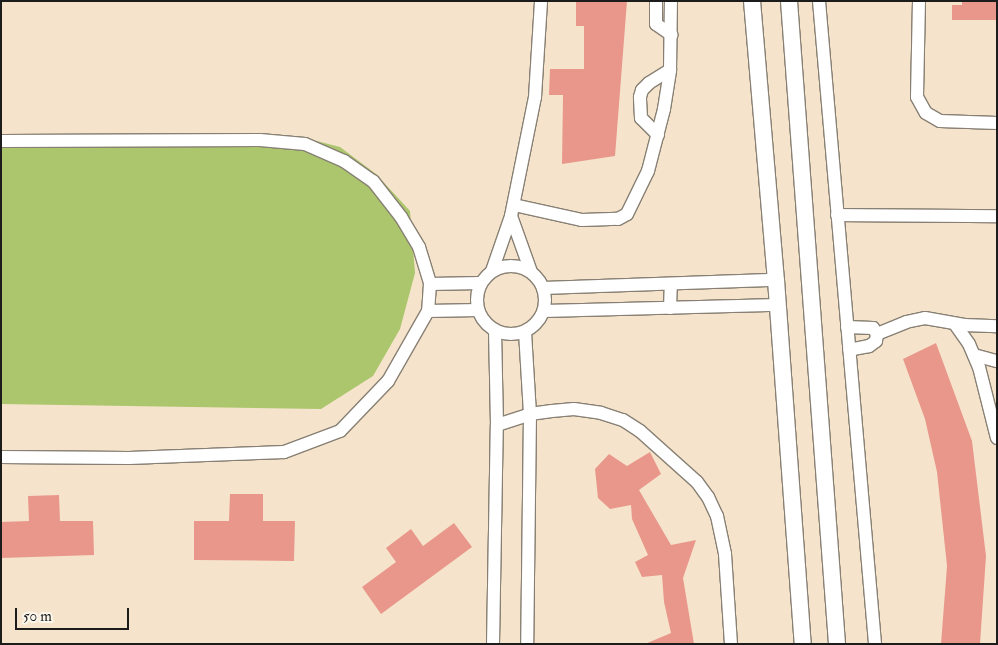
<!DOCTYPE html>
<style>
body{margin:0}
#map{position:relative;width:998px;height:645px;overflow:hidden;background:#f5e4cb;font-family:"IM FELL Double Pica",serif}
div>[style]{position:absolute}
.green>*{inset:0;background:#abc66c}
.building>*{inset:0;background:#e9978b}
.roads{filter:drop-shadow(1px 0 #888074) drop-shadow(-1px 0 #888074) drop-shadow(0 1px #888074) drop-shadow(0 -1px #888074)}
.minor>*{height:12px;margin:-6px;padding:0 6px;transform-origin:6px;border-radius:6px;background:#fff}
.minor>.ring{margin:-6px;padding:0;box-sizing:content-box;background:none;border:12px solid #fff;border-radius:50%}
.tertiary>*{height:16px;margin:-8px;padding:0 8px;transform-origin:8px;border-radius:8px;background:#fff}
span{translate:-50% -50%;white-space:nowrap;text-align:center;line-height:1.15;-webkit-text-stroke:4.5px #fbf7ec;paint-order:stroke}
.frame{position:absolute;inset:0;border:2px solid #1c1c1c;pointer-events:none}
.scale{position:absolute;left:15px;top:608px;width:114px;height:22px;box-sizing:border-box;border:2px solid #1c1c1c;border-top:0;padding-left:6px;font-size:15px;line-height:18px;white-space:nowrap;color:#1c1c1c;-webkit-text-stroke:4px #fbf7ec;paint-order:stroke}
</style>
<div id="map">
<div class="green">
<i style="clip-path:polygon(305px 138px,340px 147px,376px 174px,410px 211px,415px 273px,400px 329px,373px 376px,321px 409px,1px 404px,1px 143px)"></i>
</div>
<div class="building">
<i style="clip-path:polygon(576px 1px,627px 1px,615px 156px,562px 164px,563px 95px,549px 95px,550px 69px,584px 69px,584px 26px,576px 26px)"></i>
<i style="clip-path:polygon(962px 1px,997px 1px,997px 20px,952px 20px,952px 5px,962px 5px)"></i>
<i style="clip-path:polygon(936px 343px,972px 441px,986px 556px,980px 644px,941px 644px,947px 566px,937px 472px,925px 419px,903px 359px)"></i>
<i style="clip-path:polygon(650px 452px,661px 474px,639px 490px,671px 545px,696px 540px,683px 578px,694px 644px,645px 644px,671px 633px,664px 602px,662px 575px,642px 577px,635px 562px,648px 555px,632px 519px,631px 505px,610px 509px,598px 498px,595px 469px,609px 454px,627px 466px)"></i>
<i style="clip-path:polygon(230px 494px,263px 494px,263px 521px,295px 521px,294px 561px,194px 560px,194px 521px,229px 521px)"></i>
<i style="clip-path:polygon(59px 495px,60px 521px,93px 521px,94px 555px,1px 558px,1px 522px,29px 521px,28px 496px)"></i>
<i style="clip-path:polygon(454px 523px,472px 547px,381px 614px,362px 587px,396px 562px,386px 548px,411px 529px,423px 546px)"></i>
</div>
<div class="roads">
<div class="minor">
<i style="left:656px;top:1px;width:23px;rotate:90deg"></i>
<i style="left:656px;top:24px;width:19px;rotate:35deg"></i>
<i style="left:819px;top:1px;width:645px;rotate:85.02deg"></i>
<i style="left:919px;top:1px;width:96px;rotate:91.2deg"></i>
<i style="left:917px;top:97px;width:18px;rotate:61deg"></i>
<i style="left:926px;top:113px;width:16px;rotate:30deg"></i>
<i style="left:940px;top:121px;width:57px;rotate:2deg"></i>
<i style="left:658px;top:135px;width:24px;rotate:-135deg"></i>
<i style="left:641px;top:118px;width:21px;rotate:-93deg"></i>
<i style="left:640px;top:97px;width:7px;rotate:-74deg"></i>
<i style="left:642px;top:90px;width:10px;rotate:-45deg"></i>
<i style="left:649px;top:83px;width:25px;rotate:-32deg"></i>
<i style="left:1px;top:141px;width:259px;rotate:-0.2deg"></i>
<i style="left:260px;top:140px;width:45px;rotate:5.1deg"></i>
<i style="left:305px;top:144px;width:43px;rotate:23.6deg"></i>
<i style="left:344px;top:161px;width:35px;rotate:35deg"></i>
<i style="left:373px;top:181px;width:46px;rotate:52.1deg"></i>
<i style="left:401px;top:217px;width:35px;rotate:59deg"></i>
<i style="left:419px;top:247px;width:39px;rotate:73deg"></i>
<i style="left:430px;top:284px;width:27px;rotate:94deg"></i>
<i style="left:428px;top:311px;width:81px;rotate:119.7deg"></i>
<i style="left:388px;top:381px;width:69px;rotate:133.8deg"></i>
<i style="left:340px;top:431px;width:60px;rotate:159.4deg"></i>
<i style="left:284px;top:452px;width:155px;rotate:177.8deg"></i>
<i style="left:129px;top:458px;width:128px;rotate:-179.6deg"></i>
<i style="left:514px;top:205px;width:70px;rotate:12.4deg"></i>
<i style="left:582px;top:220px;width:36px;rotate:-2deg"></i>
<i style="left:618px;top:219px;width:10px;rotate:-29deg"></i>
<i style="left:627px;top:214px;width:48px;rotate:-64deg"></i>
<i style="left:648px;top:171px;width:64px;rotate:-75.5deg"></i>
<i style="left:664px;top:109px;width:39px;rotate:-81deg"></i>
<i style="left:670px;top:70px;width:69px;rotate:-89.2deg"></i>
<i style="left:837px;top:215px;width:160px;rotate:0.4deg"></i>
<i style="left:511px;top:216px;width:59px;rotate:70.3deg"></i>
<i class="ring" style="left:477px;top:266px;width:56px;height:56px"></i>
<i style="left:492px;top:271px;width:58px;rotate:-70.9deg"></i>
<i style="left:511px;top:216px;width:121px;rotate:-78.6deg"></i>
<i style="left:535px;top:97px;width:96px;rotate:-86.4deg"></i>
<i style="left:430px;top:284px;width:51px;rotate:-1.1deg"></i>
<i style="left:543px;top:288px;width:233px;rotate:-2deg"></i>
<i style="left:670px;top:308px;width:24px;rotate:-88deg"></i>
<i style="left:428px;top:311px;width:50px;rotate:-1.1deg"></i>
<i style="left:544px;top:311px;width:234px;rotate:-1.5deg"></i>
<i style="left:955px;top:324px;width:24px;rotate:55deg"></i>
<i style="left:969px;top:344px;width:25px;rotate:67deg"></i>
<i style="left:979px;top:367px;width:73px;rotate:75.8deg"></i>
<i style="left:847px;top:327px;width:26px;rotate:2deg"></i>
<i style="left:873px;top:328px;width:7px;rotate:56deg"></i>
<i style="left:877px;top:334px;width:7px;rotate:98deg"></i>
<i style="left:876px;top:341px;width:9px;rotate:144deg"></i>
<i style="left:869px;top:346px;width:20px;rotate:169deg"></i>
<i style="left:525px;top:332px;width:82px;rotate:86.5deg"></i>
<i style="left:530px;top:414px;width:230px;rotate:90.7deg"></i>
<i style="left:877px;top:334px;width:31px;rotate:-22deg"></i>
<i style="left:906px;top:322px;width:19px;rotate:-12deg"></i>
<i style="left:925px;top:318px;width:40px;rotate:10deg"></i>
<i style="left:964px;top:325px;width:33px;rotate:2deg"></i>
<i style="left:974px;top:355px;width:24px;rotate:15deg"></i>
<i style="left:497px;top:425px;width:35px;rotate:-18deg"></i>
<i style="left:530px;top:414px;width:22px;rotate:-8deg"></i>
<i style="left:552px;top:411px;width:22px;rotate:-5deg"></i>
<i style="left:574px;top:409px;width:27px;rotate:8deg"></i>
<i style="left:601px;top:413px;width:23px;rotate:18deg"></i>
<i style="left:623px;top:420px;width:20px;rotate:33deg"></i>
<i style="left:640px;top:431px;width:76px;rotate:41.8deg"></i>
<i style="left:697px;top:482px;width:19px;rotate:54deg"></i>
<i style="left:708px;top:497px;width:21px;rotate:65deg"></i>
<i style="left:717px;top:516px;width:39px;rotate:78deg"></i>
<i style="left:725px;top:554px;width:90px;rotate:86.2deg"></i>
<i style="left:493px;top:644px;width:219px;rotate:-89deg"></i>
<i style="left:497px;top:425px;width:94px;rotate:-91.2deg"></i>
</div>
<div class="tertiary">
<i style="left:752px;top:1px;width:280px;rotate:85.1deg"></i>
<i style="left:776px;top:280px;width:365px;rotate:85.8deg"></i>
<i style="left:789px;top:1px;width:645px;rotate:85.73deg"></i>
</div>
</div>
<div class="frame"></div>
<div class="scale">50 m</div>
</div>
